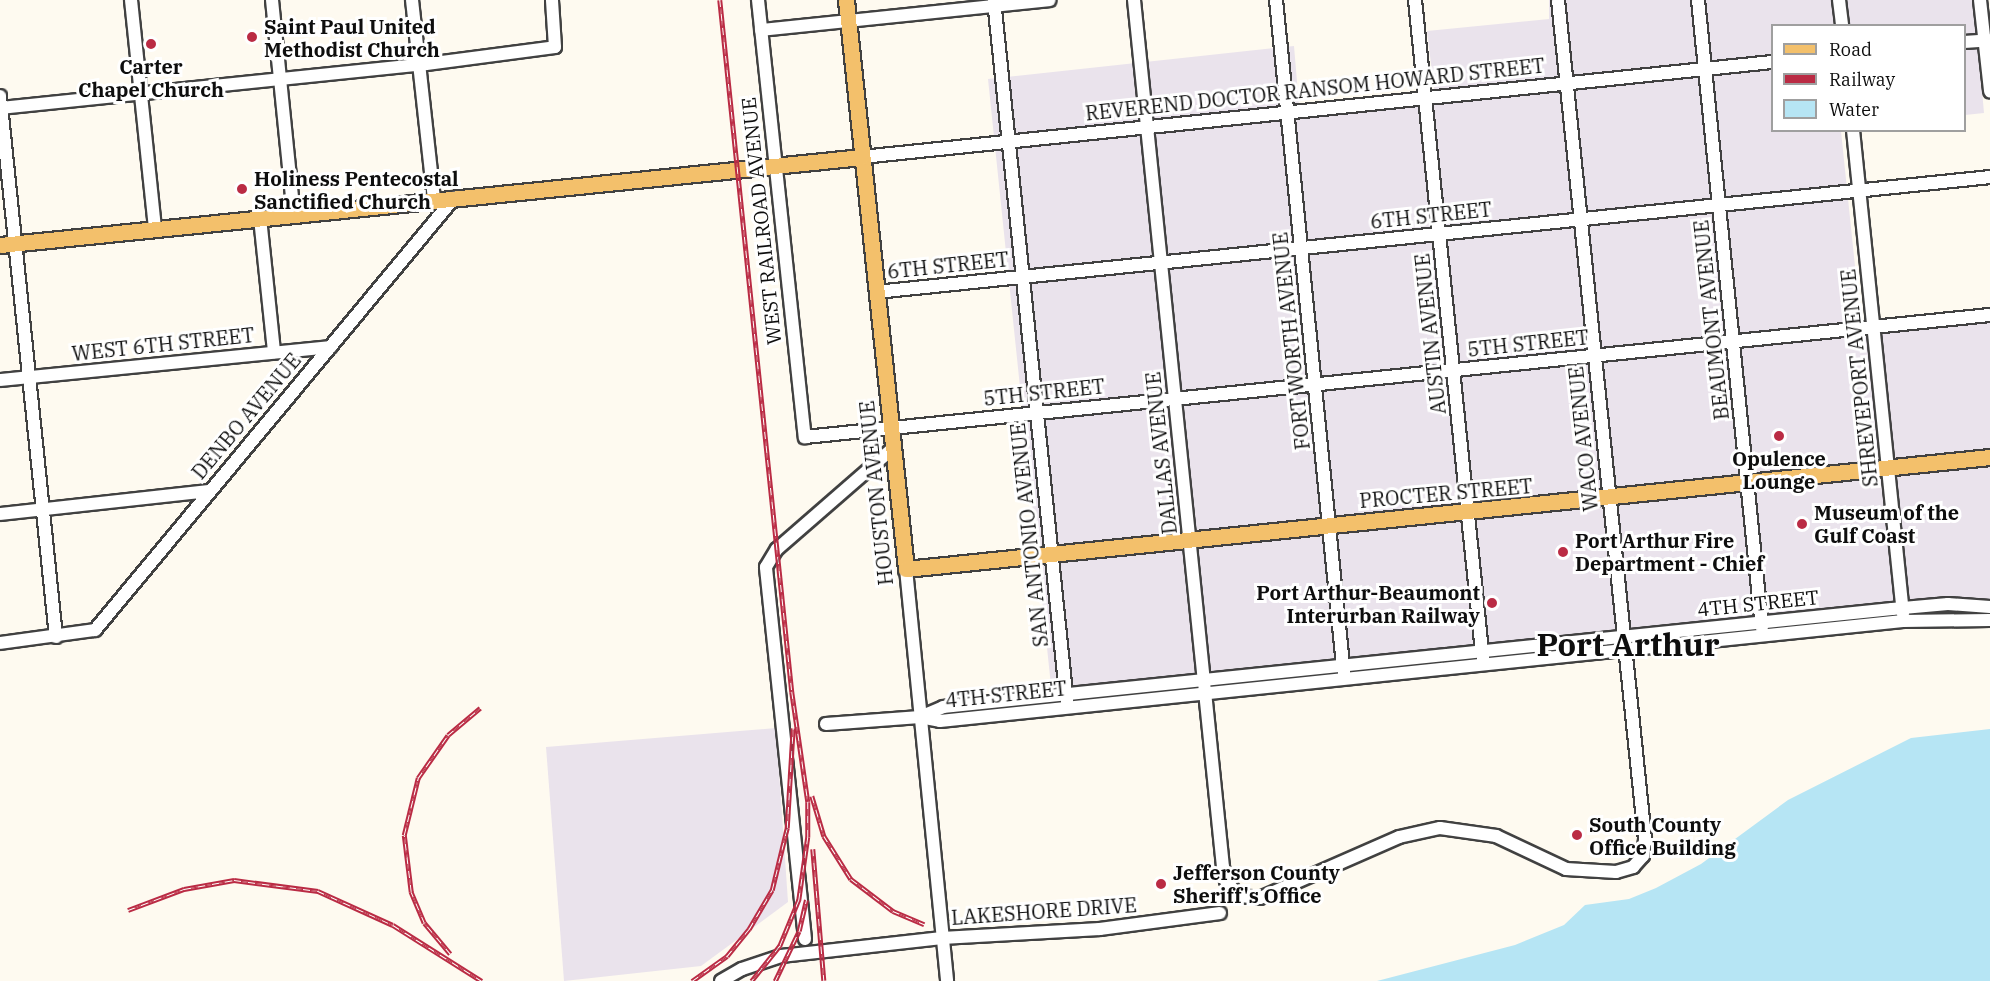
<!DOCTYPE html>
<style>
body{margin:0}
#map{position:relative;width:1990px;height:981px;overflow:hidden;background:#fefaf0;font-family:"IBM Plex Serif",serif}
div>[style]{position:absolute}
.industrial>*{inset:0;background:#eae3ec}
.water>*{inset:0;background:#b6e5f4}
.roads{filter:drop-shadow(2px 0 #414141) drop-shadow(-2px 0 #414141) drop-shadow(0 2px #414141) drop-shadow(0 -2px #414141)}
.minor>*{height:12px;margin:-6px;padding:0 6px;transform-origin:6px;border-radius:6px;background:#fff}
.major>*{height:15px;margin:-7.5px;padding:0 7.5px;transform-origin:7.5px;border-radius:7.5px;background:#f3c06b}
.rail>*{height:4.5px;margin-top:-2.25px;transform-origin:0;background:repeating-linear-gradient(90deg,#fff 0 7px,#ba2b44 0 14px);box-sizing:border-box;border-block:2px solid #ba2b44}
.dots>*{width:16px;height:16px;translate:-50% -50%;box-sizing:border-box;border:3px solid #fff;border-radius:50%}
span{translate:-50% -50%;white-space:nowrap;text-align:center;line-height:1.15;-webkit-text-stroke:6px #fff;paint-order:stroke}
.poi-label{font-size:20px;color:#0e0e0e;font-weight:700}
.left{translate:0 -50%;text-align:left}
.right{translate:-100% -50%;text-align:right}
.street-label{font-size:20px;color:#0e0e0e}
.town-label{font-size:32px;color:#0e0e0e;font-weight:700}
.legend{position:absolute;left:1771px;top:24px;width:195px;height:108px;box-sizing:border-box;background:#fff;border:2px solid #9f9f9f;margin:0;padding:8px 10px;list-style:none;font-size:18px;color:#0e0e0e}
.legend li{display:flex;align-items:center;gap:12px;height:30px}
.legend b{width:30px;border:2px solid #9f9f9f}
</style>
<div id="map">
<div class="industrial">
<i style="clip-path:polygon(1549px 0,1974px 0,1984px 113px,1965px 115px,1964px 26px,1772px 26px,1772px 130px,1841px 131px,1862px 334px,1990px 322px,1990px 623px,1950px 623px,1054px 715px,988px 79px,1294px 46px,1300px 117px,1436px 105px,1427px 31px,1549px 19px)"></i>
<i style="clip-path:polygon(776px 728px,788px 902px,701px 966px,564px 981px,546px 747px)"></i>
</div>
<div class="water">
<i style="clip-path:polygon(1990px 729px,1990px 981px,1377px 981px,1515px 945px,1564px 925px,1585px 905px,1629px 899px,1656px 888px,1701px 864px,1788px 800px,1911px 738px)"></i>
</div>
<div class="roads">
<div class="minor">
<i style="left:131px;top:0;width:230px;rotate:84deg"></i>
<i style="left:272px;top:0;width:216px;rotate:84.2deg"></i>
<i style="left:412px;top:0;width:201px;rotate:83.7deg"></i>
<i style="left:758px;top:0;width:440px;rotate:83.9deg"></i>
<i style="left:805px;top:437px;width:1191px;rotate:-5.88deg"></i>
<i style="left:994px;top:0;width:707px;rotate:84.07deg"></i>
<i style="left:1134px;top:0;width:872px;rotate:84.14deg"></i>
<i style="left:1223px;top:867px;width:14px;rotate:78deg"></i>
<i style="left:1226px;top:881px;width:20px;rotate:49deg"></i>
<i style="left:1239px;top:896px;width:21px;rotate:5deg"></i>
<i style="left:1260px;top:898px;width:152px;rotate:-23.7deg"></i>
<i style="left:1399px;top:837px;width:42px;rotate:-12.4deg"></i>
<i style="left:1440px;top:828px;width:57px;rotate:8.1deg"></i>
<i style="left:1496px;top:836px;width:77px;rotate:25.2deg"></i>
<i style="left:1566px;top:869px;width:50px;rotate:3.4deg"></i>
<i style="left:1616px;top:872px;width:18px;rotate:-16deg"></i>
<i style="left:1633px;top:867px;width:15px;rotate:-48deg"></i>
<i style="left:1643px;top:856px;width:17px;rotate:-83deg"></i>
<i style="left:1645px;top:839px;width:843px;rotate:-95.92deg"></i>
<i style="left:1276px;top:0;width:678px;rotate:84.25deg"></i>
<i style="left:1415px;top:0;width:664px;rotate:84.13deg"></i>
<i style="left:1698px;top:0;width:631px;rotate:84.18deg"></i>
<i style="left:1839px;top:0;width:26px;rotate:83deg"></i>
<i style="left:1980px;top:0;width:92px;rotate:83.7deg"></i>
<i style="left:761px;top:30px;width:290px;rotate:-5.9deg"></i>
<i style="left:1964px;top:42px;width:26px;rotate:-4deg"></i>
<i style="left:0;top:96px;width:544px;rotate:84.09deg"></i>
<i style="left:0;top:108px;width:421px;rotate:-5.9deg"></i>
<i style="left:419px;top:65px;width:137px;rotate:-7.5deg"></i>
<i style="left:555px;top:47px;width:47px;rotate:-93.7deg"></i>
<i style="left:1853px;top:130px;width:487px;rotate:84.1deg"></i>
<i style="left:862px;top:157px;width:915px;rotate:-5.96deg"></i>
<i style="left:260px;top:218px;width:135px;rotate:84deg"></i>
<i style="left:876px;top:292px;width:1120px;rotate:-5.89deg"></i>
<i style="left:0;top:380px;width:332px;rotate:-5.7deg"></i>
<i style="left:0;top:514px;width:211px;rotate:-6.3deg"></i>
<i style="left:906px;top:569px;width:414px;rotate:84.3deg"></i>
<i style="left:0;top:643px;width:96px;rotate:-7.8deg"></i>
<i style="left:95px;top:630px;width:562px;rotate:-50.27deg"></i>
<i style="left:920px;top:717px;width:20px;rotate:11deg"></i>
<i style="left:940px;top:721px;width:968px;rotate:-5.93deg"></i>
<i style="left:1903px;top:621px;width:87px;rotate:-0.7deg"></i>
<i style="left:826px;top:724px;width:94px;rotate:-4.3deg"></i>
<i style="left:920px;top:717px;width:25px;rotate:-23deg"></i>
<i style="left:943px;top:707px;width:954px;rotate:-5.9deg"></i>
<i style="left:1892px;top:609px;width:56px;rotate:-5.1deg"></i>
<i style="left:1948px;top:604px;width:42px;rotate:4.1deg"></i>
<i style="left:805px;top:939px;width:374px;rotate:-96deg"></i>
<i style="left:766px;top:567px;width:21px;rotate:-59deg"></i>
<i style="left:777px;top:549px;width:154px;rotate:-41deg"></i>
<i style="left:721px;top:981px;width:24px;rotate:-30deg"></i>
<i style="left:742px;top:969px;width:41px;rotate:-18.4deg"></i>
<i style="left:781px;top:956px;width:162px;rotate:-6.4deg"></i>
<i style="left:942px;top:938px;width:158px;rotate:-3.3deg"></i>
<i style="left:1100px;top:929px;width:121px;rotate:-7.6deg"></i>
</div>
<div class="major">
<i style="left:846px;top:0;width:572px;rotate:83.98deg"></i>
<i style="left:906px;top:569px;width:1090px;rotate:-5.9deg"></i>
<i style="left:0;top:245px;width:866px;rotate:-5.83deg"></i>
</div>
</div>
<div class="rail">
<i style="left:720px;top:0;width:696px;rotate:84.06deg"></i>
<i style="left:792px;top:692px;width:111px;rotate:81.7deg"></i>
<i style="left:808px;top:802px;width:35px;rotate:90deg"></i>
<i style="left:808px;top:837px;width:64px;rotate:98.1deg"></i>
<i style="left:799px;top:900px;width:50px;rotate:112.4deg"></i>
<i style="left:780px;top:946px;width:45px;rotate:128.7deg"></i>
<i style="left:812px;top:796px;width:42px;rotate:73.3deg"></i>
<i style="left:824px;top:836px;width:51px;rotate:57.9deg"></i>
<i style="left:851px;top:879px;width:53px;rotate:37.3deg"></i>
<i style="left:893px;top:911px;width:34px;rotate:23deg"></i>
<i style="left:813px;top:849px;width:132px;rotate:85.2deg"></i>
<i style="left:128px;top:910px;width:60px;rotate:-20.6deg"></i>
<i style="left:184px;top:889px;width:51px;rotate:-10.2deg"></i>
<i style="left:234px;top:880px;width:85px;rotate:7.5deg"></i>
<i style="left:318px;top:891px;width:82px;rotate:24.4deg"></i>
<i style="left:393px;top:925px;width:105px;rotate:32.2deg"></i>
<i style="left:450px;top:954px;width:40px;rotate:-130deg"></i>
<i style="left:424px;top:923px;width:34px;rotate:-113deg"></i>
<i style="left:411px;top:892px;width:57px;rotate:-97deg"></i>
<i style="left:404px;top:835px;width:59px;rotate:-76.2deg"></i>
<i style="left:418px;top:778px;width:52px;rotate:-55.1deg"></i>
<i style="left:448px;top:735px;width:42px;rotate:-40.2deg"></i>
<i style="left:692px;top:981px;width:43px;rotate:-35.5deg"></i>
<i style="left:727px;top:956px;width:35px;rotate:-51deg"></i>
<i style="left:749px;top:929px;width:45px;rotate:-59.5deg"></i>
<i style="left:772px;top:890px;width:64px;rotate:-76.4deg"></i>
<i style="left:787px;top:828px;width:100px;rotate:-86.6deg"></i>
<i style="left:775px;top:981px;width:55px;rotate:-64.4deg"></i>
<i style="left:799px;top:931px;width:32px;rotate:-77deg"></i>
</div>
<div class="dots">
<i style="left:252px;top:37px;background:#ba2b44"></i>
<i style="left:151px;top:44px;background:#ba2b44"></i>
<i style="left:242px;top:189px;background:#ba2b44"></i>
<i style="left:1779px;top:436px;background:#ba2b44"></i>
<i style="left:1802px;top:524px;background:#ba2b44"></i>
<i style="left:1563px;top:552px;background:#ba2b44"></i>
<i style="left:1492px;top:603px;background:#ba2b44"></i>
<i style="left:1577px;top:835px;background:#ba2b44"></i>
<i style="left:1161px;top:884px;background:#ba2b44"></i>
</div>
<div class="poi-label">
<span class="left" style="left:264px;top:38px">Saint Paul United<br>Methodist Church</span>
<span style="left:151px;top:78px">Carter<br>Chapel Church</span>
<span class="left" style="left:254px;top:190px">Holiness Pentecostal<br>Sanctified Church</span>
<span style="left:1779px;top:470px">Opulence<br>Lounge</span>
<span class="left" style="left:1814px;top:524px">Museum of the<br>Gulf Coast</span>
<span class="left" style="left:1575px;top:552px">Port Arthur Fire<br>Department - Chief</span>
<span class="right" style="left:1480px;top:604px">Port Arthur-Beaumont<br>Interurban Railway</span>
<span class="left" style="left:1589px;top:836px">South County<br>Office Building</span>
<span class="left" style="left:1173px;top:884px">Jefferson County<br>Sheriff's Office</span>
</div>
<div class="street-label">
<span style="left:1315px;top:89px;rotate:-6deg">REVEREND DOCTOR RANSOM HOWARD STREET</span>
<span style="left:1431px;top:215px;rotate:-6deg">6TH STREET</span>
<span style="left:761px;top:221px;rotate:-96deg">WEST RAILROAD AVENUE</span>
<span style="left:948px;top:265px;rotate:-6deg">6TH STREET</span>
<span style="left:1711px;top:320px;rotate:-96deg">BEAUMONT AVENUE</span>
<span style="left:1430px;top:334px;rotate:-96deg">AUSTIN AVENUE</span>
<span style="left:1291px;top:341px;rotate:-96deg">FORT WORTH AVENUE</span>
<span style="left:1528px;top:343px;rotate:-6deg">5TH STREET</span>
<span style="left:163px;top:344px;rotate:-6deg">WEST 6TH STREET</span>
<span style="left:1859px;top:378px;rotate:-96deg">SHREVEPORT AVENUE</span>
<span style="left:1044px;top:392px;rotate:-6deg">5TH STREET</span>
<span style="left:246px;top:416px;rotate:-50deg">DENBO AVENUE</span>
<span style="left:1583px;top:439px;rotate:-96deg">WACO AVENUE</span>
<span style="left:1161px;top:453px;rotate:-96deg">DALLAS AVENUE</span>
<span style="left:876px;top:493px;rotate:-96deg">HOUSTON AVENUE</span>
<span style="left:1446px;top:493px;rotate:-5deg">PROCTER STREET</span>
<span style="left:1029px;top:535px;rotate:-96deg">SAN ANTONIO AVENUE</span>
<span style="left:1758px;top:603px;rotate:-6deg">4TH STREET</span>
<span style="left:1006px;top:694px;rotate:-6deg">4TH STREET</span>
<span style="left:1044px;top:911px;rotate:-4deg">LAKESHORE DRIVE</span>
</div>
<div class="town-label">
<span style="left:1628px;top:644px">Port Arthur</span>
</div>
<ul class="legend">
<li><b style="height:8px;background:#f3c06b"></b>Road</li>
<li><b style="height:8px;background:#ba2b44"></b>Railway</li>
<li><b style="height:16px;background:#b6e5f4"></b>Water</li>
</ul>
</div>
